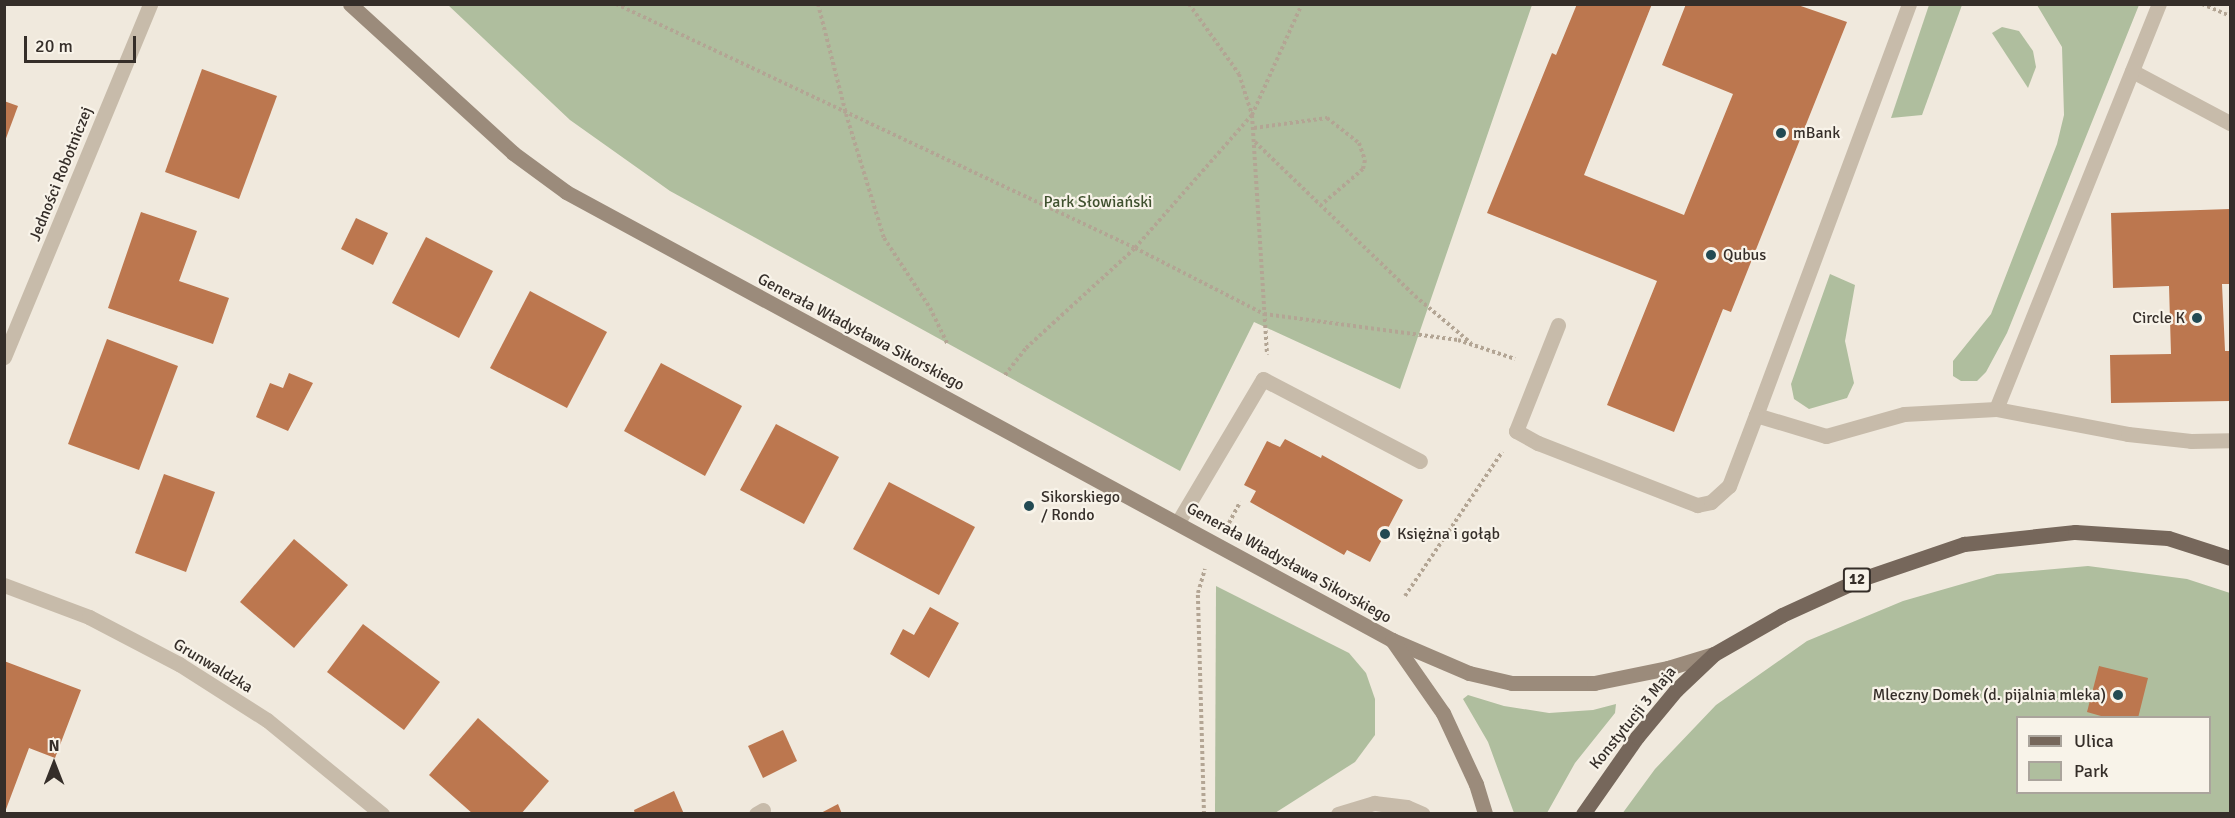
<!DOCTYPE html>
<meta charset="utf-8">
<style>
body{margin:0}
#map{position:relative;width:2235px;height:818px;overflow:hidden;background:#f0e9dd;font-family:Signika,sans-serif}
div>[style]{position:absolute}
.green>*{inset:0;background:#afbe9e}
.building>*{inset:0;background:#bc774f}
.path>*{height:4px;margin-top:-2px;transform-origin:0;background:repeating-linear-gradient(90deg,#b3a594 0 3px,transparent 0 6px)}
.lane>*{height:15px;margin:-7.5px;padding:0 7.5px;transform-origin:7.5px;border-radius:7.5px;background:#c7bbaa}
.street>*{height:15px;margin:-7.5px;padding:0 7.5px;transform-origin:7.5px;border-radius:7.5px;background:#c7bbaa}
.secondary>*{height:15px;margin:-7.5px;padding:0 7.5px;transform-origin:7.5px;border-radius:7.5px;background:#9b8b7b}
.primary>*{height:15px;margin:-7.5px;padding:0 7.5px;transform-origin:7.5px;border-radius:7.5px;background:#76675b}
.dots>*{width:16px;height:16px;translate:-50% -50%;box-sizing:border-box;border:3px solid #f8f3e9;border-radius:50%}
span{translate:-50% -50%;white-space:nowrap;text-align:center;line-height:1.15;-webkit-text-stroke:4.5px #f8f3e9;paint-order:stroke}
.shield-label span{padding:2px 4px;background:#f8f3e9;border:2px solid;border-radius:4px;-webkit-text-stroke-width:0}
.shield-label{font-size:15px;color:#352e29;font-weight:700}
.poi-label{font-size:16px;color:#352e29}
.left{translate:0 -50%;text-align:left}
.right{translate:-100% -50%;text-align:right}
.street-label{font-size:16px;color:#352e29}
.park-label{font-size:16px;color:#40512f}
.frame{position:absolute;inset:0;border:6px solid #352e29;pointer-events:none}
.legend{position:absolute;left:2016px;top:716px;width:195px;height:78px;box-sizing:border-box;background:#f8f3e9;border:2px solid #aaa49c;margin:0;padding:8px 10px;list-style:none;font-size:18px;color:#352e29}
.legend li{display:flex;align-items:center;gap:12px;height:30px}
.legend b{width:30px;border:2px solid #aaa49c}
.north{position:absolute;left:24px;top:734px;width:60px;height:60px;-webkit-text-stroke:4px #f8f3e9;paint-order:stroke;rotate:0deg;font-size:16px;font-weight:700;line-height:24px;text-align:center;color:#352e29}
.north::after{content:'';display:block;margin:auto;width:21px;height:27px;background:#352e29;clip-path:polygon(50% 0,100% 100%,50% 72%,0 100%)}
.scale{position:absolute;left:24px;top:36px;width:112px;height:27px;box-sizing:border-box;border:3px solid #352e29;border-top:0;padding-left:8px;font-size:18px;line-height:21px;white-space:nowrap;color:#352e29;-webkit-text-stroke:4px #f8f3e9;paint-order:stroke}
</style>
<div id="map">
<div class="green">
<i style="clip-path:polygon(448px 5px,1532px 5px,1400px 389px,1254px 322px,1180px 471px,670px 191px,570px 120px)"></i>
<i style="clip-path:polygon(1929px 5px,1962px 5px,1922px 115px,1891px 118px)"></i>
<i style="clip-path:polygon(2037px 5px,2139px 5px,2007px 333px,1986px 372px,1977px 381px,1961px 381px,1953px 376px,1953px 361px,1991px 314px,2057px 144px,2064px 115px,2062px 47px)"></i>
<i style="clip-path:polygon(2002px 27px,2019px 31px,2033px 51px,2036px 67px,2028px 88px,1992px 33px)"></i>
<i style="clip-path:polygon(1830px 274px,1855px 285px,1845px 341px,1854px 383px,1847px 398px,1809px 409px,1794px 399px,1791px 384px)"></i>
<i style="clip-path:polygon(evenodd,2088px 566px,2187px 579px,2230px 593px,2230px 813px,1622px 814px,1655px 769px,1716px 705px,1807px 641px,1903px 601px,1997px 574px,2088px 566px,2018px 718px,2210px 718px,2210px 792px,2018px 792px,2018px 718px)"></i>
<i style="clip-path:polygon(1216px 586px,1349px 653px,1366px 673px,1375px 699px,1375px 735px,1355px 762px,1275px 813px,1215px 813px)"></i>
<i style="clip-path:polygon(1468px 695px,1504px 706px,1549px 713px,1593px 710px,1616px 704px,1615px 713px,1575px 763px,1547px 813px,1514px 813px,1488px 742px,1463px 699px)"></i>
</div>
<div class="building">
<i style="clip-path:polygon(1577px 4px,1652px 4px,1584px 175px,1684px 215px,1733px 94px,1662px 65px,1686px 4px,1795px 4px,1847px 22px,1731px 312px,1723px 309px,1674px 432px,1607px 405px,1657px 281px,1487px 213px,1552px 53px,1556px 55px)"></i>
<i style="clip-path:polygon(202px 69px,277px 96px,239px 199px,165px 172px)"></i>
<i style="clip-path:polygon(4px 101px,18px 106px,5px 141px,4px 141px)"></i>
<i style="clip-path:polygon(2230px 209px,2230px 284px,2222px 284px,2225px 351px,2230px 351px,2230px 401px,2111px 403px,2110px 355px,2171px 354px,2169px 286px,2113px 288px,2111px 213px)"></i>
<i style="clip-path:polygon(141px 212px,197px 231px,179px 281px,229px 298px,213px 344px,108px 308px)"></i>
<i style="clip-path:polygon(356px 218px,388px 233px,373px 265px,341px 249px)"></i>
<i style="clip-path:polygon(426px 237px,493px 271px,459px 338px,392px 303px)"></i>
<i style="clip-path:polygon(530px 291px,607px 332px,567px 408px,490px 368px)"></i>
<i style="clip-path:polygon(107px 339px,178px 366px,139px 470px,68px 444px)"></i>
<i style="clip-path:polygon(661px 363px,742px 406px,705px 476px,624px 431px)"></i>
<i style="clip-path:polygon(289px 373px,313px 383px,288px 431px,256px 417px,270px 383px,283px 388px)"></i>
<i style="clip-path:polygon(776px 424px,839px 457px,804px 524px,740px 490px)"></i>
<i style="clip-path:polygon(1285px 439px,1321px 458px,1322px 455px,1403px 500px,1370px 562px,1347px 550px,1344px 555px,1250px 502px,1256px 491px,1244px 485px,1267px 441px,1280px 447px)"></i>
<i style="clip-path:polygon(164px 474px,215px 492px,186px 572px,135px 553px)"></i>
<i style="clip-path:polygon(889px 482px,975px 527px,939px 595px,853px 549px)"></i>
<i style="clip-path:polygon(294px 539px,348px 585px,294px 648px,240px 602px)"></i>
<i style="clip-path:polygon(930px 607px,959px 623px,929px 678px,890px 654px,903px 629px,914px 635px)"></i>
<i style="clip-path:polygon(363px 624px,440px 682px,404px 730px,327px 672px)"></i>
<i style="clip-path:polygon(4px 661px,81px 690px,55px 758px,29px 748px,5px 812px)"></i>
<i style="clip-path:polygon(2099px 666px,2148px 678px,2138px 718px,2108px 718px,2087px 712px)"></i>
<i style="clip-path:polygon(478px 718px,549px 781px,521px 814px,473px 814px,429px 775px)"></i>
<i style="clip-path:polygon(783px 730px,797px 761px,763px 778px,748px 746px)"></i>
<i style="clip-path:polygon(674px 791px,684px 814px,635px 814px,634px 810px)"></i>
<i style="clip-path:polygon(838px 804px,842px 814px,819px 814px)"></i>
</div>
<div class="path">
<i style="left:616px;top:4px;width:573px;rotate:25.18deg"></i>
<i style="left:1135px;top:248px;width:145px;rotate:27.1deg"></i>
<i style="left:1264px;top:314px;width:196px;rotate:7.6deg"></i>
<i style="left:1458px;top:340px;width:60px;rotate:18.4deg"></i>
<i style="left:818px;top:4px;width:114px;rotate:75.7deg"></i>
<i style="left:846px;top:114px;width:130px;rotate:73deg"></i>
<i style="left:884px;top:238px;width:84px;rotate:56.7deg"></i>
<i style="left:930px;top:308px;width:39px;rotate:64deg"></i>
<i style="left:1189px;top:4px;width:86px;rotate:54.5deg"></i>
<i style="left:1239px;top:74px;width:43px;rotate:72.4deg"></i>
<i style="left:1252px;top:115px;width:240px;rotate:86.4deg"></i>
<i style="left:2202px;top:4px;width:30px;rotate:23deg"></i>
<i style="left:1254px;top:128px;width:74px;rotate:-7.8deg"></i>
<i style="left:1327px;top:118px;width:41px;rotate:38deg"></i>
<i style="left:1359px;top:143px;width:18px;rotate:71deg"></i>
<i style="left:1365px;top:160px;width:9px;rotate:103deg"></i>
<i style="left:1363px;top:169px;width:55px;rotate:139.4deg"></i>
<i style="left:1255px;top:142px;width:222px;rotate:43.9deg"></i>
<i style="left:1415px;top:296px;width:73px;rotate:40deg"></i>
<i style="left:1005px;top:375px;width:34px;rotate:-52deg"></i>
<i style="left:1026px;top:348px;width:148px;rotate:-42.5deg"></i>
<i style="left:1135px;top:248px;width:177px;rotate:-48.7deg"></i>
<i style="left:1252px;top:115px;width:122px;rotate:-65.8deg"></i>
<i style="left:1229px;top:523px;width:24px;rotate:-62deg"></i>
<i style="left:1405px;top:596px;width:174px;rotate:-56deg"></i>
<i style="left:1204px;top:814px;width:221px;rotate:-91.6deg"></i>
<i style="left:1198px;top:593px;width:25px;rotate:-74deg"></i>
</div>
<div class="lane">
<i style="left:1909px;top:4px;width:439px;rotate:110.4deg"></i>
<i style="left:1756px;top:415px;width:73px;rotate:16.7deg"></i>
<i style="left:1826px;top:436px;width:81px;rotate:-15.8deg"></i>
<i style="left:1904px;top:414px;width:92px;rotate:-3.1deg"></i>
<i style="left:1996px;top:409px;width:134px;rotate:10.7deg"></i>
<i style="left:2128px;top:434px;width:63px;rotate:6.3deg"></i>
<i style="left:2191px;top:441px;width:39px;rotate:-1deg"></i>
<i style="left:2132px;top:71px;width:111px;rotate:28deg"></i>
<i style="left:1558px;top:325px;width:114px;rotate:111.6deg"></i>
<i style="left:1516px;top:431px;width:25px;rotate:29deg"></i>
<i style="left:1538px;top:443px;width:171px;rotate:21.3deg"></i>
<i style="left:1697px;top:505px;width:14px;rotate:-12deg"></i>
<i style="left:1711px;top:502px;width:24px;rotate:-42deg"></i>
<i style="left:1729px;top:486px;width:76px;rotate:-69.2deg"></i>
<i style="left:1178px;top:522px;width:166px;rotate:-59.3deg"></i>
<i style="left:1263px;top:379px;width:177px;rotate:27.6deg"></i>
<i style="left:756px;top:814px;width:8px;rotate:-30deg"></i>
</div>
<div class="street">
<i style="left:4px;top:357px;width:382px;rotate:-67.5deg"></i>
<i style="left:1996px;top:409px;width:437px;rotate:-68.1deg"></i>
<i style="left:4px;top:585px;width:91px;rotate:20.6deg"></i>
<i style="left:89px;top:617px;width:102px;rotate:27.6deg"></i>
<i style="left:179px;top:664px;width:104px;rotate:32.5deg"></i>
<i style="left:267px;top:720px;width:149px;rotate:39.3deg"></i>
<i style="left:1338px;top:814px;width:38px;rotate:-17deg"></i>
<i style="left:1374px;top:803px;width:33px;rotate:7deg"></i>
<i style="left:1407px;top:807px;width:17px;rotate:24deg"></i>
</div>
<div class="secondary">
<i style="left:350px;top:4px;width:221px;rotate:42.4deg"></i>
<i style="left:513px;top:153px;width:66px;rotate:36.3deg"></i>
<i style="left:566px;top:192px;width:940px;rotate:28.47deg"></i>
<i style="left:1392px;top:640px;width:84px;rotate:23.2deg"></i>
<i style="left:1469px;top:673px;width:44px;rotate:13.1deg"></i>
<i style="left:1512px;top:683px;width:82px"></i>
<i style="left:1594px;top:683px;width:76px;rotate:-11.5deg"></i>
<i style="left:1668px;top:668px;width:48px;rotate:-16.9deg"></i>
<i style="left:1392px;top:640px;width:89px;rotate:55.1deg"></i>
<i style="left:1443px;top:713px;width:78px;rotate:65.1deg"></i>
<i style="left:1476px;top:784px;width:31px;rotate:73deg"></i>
</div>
<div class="primary">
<i style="left:1583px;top:814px;width:94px;rotate:-55deg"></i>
<i style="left:1637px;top:737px;width:61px;rotate:-50.3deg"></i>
<i style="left:1676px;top:690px;width:52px;rotate:-43.5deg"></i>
<i style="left:1714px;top:654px;width:78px;rotate:-29.8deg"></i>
<i style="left:1782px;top:615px;width:87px;rotate:-24.5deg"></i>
<i style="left:1861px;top:579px;width:109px;rotate:-18.8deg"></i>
<i style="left:1964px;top:544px;width:112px;rotate:-6.2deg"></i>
<i style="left:2075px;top:532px;width:93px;rotate:3.7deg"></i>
<i style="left:2168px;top:538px;width:65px;rotate:17.9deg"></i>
</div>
<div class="dots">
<i style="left:1781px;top:133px;background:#224a53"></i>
<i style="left:1711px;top:255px;background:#224a53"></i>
<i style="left:2197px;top:318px;background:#224a53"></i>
<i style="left:1029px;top:506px;background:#224a53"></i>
<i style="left:1385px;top:534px;background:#224a53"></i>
<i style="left:2118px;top:695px;background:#224a53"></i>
</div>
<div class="shield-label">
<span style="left:1857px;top:580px">12</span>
</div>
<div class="poi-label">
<span class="left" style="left:1793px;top:133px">mBank</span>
<span class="left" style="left:1723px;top:255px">Qubus</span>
<span class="right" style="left:2185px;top:318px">Circle K</span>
<span class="left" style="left:1041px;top:506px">Sikorskiego<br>/ Rondo</span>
<span class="left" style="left:1397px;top:534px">Księżna i gołąb</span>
<span class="right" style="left:2106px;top:695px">Mleczny Domek (d. pijalnia mleka)</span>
</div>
<div class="street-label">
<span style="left:61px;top:174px;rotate:-68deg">Jedności Robotniczej</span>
<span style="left:861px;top:332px;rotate:28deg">Generała Władysława Sikorskiego</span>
<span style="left:1289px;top:563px;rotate:29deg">Generała Władysława Sikorskiego</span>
<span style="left:213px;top:666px;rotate:31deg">Grunwaldzka</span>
<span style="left:1633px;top:718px;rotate:-51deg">Konstytucji 3 Maja</span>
</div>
<div class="park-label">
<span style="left:1098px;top:202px">Park Słowiański</span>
</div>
<div class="frame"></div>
<ul class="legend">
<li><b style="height:8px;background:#76675b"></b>Ulica</li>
<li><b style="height:16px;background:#afbe9e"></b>Park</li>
</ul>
<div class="north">N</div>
<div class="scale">20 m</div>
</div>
